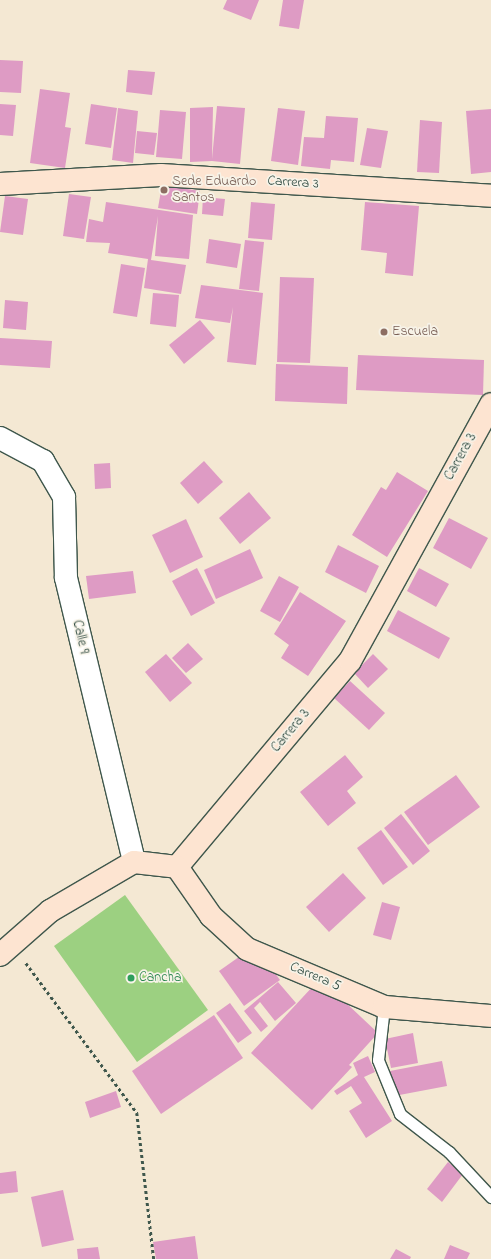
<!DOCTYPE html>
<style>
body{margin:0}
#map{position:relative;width:491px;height:1259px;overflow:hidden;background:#f4e8d3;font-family:"Indie Flower",sans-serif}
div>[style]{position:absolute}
.green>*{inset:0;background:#9cd081}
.building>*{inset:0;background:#de9bc4}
.path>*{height:2.5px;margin-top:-1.25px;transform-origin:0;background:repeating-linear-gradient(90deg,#3f574c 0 3px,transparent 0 6px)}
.roads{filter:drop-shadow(1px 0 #3f574c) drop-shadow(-1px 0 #3f574c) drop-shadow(0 1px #3f574c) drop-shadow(0 -1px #3f574c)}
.lane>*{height:11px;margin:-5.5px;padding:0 5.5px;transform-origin:5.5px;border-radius:5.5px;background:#fff}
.street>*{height:22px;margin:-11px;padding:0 11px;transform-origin:11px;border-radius:11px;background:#fff}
.secondary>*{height:22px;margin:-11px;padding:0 11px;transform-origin:11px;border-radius:11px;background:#fde4d1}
.dots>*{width:11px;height:11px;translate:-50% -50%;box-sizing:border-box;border:2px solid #f7f3e8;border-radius:50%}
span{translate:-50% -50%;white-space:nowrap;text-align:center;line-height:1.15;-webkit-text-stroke:3.5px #f7f3e8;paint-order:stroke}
.education-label{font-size:14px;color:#785e54}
.left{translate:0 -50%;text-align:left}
.street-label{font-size:14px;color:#1f3d34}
.leisure-label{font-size:14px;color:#27864d}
</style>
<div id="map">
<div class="green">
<i style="clip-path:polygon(125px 895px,208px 1010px,137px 1062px,54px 946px)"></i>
</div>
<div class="building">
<i style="clip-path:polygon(227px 0,259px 0,251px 20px,223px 9px)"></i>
<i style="clip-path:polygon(283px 0,304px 0,299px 29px,279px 26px)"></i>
<i style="clip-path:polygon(0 60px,23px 61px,21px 93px,0 92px)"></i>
<i style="clip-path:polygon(128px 70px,155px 72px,152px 95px,126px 92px)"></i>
<i style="clip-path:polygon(40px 89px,70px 93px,65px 127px,71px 128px,65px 168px,30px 163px)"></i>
<i style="clip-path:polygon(0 104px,16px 105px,13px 136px,0 135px)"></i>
<i style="clip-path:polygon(91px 104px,117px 108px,111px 148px,85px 144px)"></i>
<i style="clip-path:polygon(217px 106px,245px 108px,240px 164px,212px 161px,190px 162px,190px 108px,213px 107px,212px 159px)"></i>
<i style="clip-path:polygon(118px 108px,138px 111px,133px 163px,112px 160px)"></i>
<i style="clip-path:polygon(278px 108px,305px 111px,298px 165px,271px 161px)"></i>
<i style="clip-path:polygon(491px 109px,491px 172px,471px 174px,466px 111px)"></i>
<i style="clip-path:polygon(160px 110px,186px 112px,182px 159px,156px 157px)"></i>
<i style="clip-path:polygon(326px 116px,358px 118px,354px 162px,331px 160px,330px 169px,301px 166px,304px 137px,324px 138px)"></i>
<i style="clip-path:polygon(420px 120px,442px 122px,439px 173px,417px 172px)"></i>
<i style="clip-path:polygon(367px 128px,388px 131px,381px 168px,360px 165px)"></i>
<i style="clip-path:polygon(137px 131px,157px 133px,154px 155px,135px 153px)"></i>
<i style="clip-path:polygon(162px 185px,200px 191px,197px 214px,158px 208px)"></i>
<i style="clip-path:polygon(69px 194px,91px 197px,84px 239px,63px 236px)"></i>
<i style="clip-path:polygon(5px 196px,28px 199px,23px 235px,0 232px)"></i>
<i style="clip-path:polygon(203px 197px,225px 199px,223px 216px,202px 214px)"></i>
<i style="clip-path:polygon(106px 202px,193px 215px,189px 259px,155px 256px,158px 216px,151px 260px,186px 265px,181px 294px,144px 288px,148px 259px,108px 253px,110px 243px,86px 242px,89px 219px,103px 222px)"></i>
<i style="clip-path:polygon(251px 202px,275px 204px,272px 240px,248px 238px)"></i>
<i style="clip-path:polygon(365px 202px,419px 206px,413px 276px,385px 273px,387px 253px,361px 250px)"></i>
<i style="clip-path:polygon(209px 239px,241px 244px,237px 268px,206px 263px)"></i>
<i style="clip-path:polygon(245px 240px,264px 242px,259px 291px,239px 289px)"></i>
<i style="clip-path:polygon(121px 264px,145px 268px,137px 317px,113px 313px)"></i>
<i style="clip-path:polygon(280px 277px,314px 278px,310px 363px,277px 362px)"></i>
<i style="clip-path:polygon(201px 285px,263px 293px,256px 365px,227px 362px,233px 307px,230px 323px,195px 318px)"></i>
<i style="clip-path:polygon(153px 293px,179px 295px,176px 327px,150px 324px)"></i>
<i style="clip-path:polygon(5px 300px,28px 302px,26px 330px,3px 328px)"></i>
<i style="clip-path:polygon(200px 320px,215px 338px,184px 364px,169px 345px)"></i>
<i style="clip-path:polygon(0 338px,52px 341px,50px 368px,0 365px)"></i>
<i style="clip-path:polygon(358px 355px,484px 360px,483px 395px,356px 390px)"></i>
<i style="clip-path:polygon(276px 364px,348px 367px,347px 404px,275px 401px)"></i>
<i style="clip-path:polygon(204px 461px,223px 482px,198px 504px,180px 483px)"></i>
<i style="clip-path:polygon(110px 463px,111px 488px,95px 489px,94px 464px)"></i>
<i style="clip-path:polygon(397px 472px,428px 491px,387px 557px,352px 535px,381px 487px,386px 490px)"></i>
<i style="clip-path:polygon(249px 492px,271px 518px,240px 544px,219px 518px)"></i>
<i style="clip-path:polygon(449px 518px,488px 538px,471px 569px,433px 548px)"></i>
<i style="clip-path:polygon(186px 519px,203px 557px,170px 573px,152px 535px)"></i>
<i style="clip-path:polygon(338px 545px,379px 566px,366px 593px,325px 572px)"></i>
<i style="clip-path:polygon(250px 549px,263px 578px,216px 599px,204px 570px)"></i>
<i style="clip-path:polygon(197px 568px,215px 603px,191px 616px,172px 581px)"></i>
<i style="clip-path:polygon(419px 568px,449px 584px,436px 607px,407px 591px)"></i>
<i style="clip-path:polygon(133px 571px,136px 593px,89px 599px,86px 576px)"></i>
<i style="clip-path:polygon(279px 576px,299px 587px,280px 622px,260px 611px)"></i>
<i style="clip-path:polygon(300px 592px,346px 621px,308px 676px,281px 658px,289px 645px,274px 634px)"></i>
<i style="clip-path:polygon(398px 610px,450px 638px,439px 659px,387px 631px)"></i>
<i style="clip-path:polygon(188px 643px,203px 659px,186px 673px,172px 658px)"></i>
<i style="clip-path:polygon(166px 654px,192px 683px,170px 702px,145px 672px)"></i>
<i style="clip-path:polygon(373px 654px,388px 669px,368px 688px,354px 673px)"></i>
<i style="clip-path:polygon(350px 681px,385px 713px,369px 730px,334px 698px)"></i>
<i style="clip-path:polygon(345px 755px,363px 777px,347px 791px,356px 803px,328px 826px,300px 792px)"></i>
<i style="clip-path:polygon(456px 775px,480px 807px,428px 845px,404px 812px)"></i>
<i style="clip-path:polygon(401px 814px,430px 851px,413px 865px,384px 828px)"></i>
<i style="clip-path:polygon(381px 830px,408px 867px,383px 885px,357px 848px)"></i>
<i style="clip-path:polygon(343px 873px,366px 898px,329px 932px,306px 907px)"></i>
<i style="clip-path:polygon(382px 902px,400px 907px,391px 940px,373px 935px)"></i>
<i style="clip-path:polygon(246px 952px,265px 959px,280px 980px,244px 1006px,219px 971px)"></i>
<i style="clip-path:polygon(278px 982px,296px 1003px,275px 1021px,260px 1002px,254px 1008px,268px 1026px,261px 1032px,244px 1011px)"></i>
<i style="clip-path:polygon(315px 984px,327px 985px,378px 1033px,349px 1065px,352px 1067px,312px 1110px,251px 1053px)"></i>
<i style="clip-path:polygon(230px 1003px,252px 1033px,238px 1043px,216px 1013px)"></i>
<i style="clip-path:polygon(214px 1015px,243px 1058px,161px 1114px,132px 1071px)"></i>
<i style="clip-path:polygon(413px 1033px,418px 1063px,391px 1068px,385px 1039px)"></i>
<i style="clip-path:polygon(368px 1056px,375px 1072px,364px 1077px,392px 1121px,366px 1138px,349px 1111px,362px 1103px,351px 1086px,337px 1095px,334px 1091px,358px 1075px,353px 1063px)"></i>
<i style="clip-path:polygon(442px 1061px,447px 1086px,394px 1096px,390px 1071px)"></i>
<i style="clip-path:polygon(116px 1091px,121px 1107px,90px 1118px,85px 1102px)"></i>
<i style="clip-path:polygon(448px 1162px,463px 1174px,442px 1202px,427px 1189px)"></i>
<i style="clip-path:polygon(16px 1171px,18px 1192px,0 1194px,0 1173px)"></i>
<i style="clip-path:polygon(63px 1190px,74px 1240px,42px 1247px,31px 1197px)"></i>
<i style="clip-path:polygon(195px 1236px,198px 1259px,156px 1259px,153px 1242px)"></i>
<i style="clip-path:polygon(450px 1245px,470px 1253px,467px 1259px,444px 1259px)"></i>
<i style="clip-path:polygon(98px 1247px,100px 1259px,78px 1259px,77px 1249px)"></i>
<i style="clip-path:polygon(396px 1249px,411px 1257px,410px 1259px,390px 1259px)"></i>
</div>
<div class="path">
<i style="left:26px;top:963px;width:187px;rotate:53.5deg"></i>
<i style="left:137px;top:1113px;width:147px;rotate:83.4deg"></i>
</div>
<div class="roads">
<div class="lane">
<i style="left:384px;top:1007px;width:53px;rotate:96.5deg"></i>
<i style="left:378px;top:1060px;width:58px;rotate:67.8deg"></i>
<i style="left:400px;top:1114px;width:62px;rotate:37.8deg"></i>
<i style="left:449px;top:1152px;width:62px;rotate:47deg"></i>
</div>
<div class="street">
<i style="left:0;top:438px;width:49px;rotate:28.1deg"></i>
<i style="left:43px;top:461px;width:42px;rotate:59.7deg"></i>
<i style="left:64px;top:497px;width:81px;rotate:88.6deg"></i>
<i style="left:66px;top:578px;width:292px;rotate:76.5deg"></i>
</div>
<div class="secondary">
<i style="left:0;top:184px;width:161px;rotate:-3.2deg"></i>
<i style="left:161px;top:175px;width:331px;rotate:3.6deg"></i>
<i style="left:177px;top:867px;width:269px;rotate:-50deg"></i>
<i style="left:350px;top:661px;width:293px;rotate:-61.2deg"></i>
<i style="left:177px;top:867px;width:60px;rotate:55.2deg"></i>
<i style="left:211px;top:916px;width:49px;rotate:42.5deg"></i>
<i style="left:247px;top:949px;width:149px;rotate:22.9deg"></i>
<i style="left:384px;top:1007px;width:107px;rotate:4.8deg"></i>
<i style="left:0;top:955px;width:67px;rotate:-41.3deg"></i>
<i style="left:50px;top:911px;width:97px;rotate:-30.3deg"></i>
<i style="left:134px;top:862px;width:43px;rotate:6.6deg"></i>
</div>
</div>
<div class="dots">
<i style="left:164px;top:190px;background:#8d6e63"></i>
<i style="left:384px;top:332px;background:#8d6e63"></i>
<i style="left:131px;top:978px;background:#2e9e5b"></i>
</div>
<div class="education-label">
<span class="left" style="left:172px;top:190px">Sede Eduardo<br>Santos</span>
<span class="left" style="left:392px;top:332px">Escuela</span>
</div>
<div class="street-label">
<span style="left:293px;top:183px;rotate:4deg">Carrera 3</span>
<span style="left:461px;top:457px;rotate:-61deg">Carrera 3</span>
<span style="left:80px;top:637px;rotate:77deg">Calle 9</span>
<span style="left:291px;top:731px;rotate:-50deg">Carrera 3</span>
<span style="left:315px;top:977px;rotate:23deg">Carrera 5</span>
</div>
<div class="leisure-label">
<span class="left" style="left:139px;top:978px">Cancha</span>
</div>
</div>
